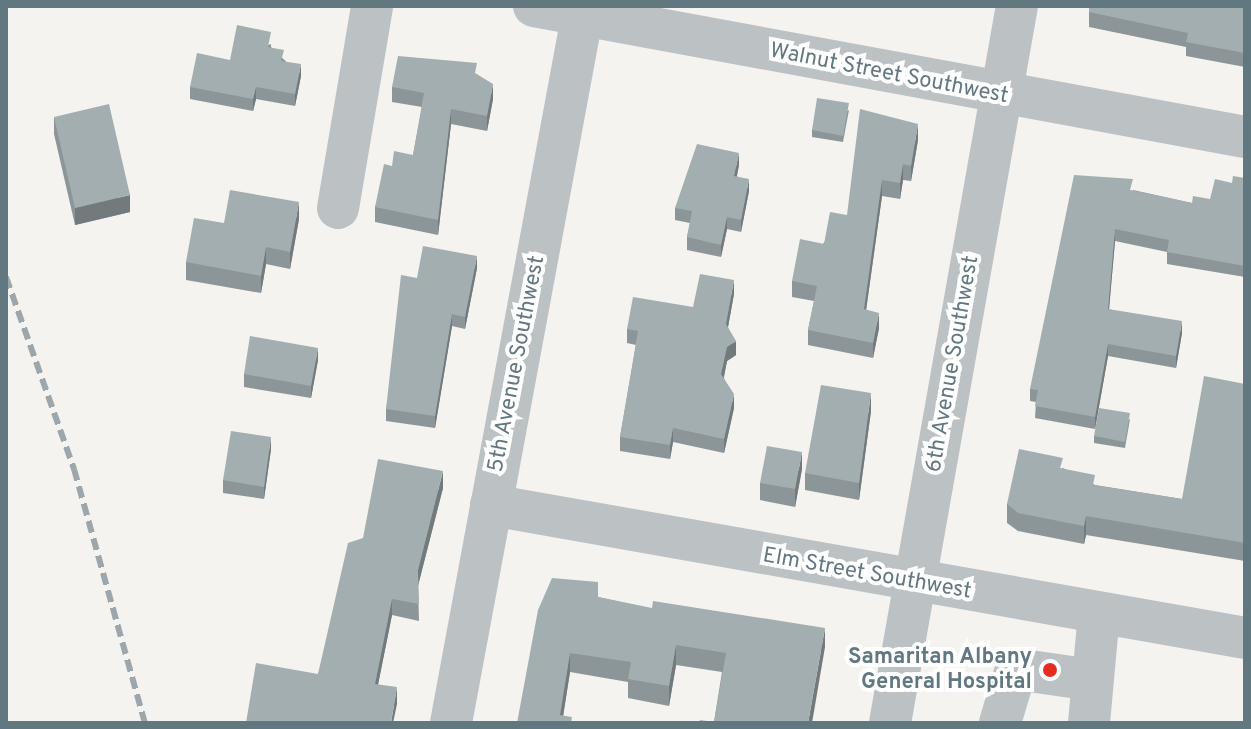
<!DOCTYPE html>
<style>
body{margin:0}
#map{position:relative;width:1251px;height:729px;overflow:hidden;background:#f4f3ef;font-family:Overpass,sans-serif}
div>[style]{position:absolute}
.minor>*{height:42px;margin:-21px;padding:0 21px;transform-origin:21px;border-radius:21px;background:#bcc2c4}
.rail>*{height:6px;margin-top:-3px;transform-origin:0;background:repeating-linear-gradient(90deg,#9da6aa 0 12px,transparent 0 18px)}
.wall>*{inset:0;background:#8c9698}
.shaded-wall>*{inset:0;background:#727a7c}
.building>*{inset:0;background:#a3aeb1}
.dots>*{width:22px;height:22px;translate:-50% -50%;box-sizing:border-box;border:4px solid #fff;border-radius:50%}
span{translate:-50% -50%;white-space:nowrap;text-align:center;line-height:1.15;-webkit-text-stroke:8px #fff;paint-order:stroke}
.street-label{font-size:22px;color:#627881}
.poi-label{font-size:22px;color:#627881;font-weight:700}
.right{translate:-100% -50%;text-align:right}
.frame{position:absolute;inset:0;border:8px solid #627881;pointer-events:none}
</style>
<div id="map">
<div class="minor">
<i style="left:534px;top:6px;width:723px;rotate:10.44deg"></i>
<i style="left:338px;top:208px;width:205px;rotate:-80.4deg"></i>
<i style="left:491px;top:505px;width:766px;rotate:10deg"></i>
<i style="left:451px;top:723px;width:729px;rotate:-79.49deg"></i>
<i style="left:890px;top:723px;width:728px;rotate:-79.96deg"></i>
<i style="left:1000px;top:723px;width:56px;rotate:-73.5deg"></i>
<i style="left:1016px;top:669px;width:77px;rotate:8.2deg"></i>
<i style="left:1089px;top:723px;width:110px;rotate:-84.8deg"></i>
</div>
<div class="rail">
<i style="left:6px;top:277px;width:204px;rotate:70.5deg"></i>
<i style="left:74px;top:469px;width:264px;rotate:74.4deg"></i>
</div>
<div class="wall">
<i style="clip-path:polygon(1245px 6px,1245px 67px,1186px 56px,1186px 47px,1089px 27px,1089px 12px)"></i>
<i style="clip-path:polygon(271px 44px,271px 47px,301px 76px,295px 106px,256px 99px,253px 111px,190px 99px,190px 87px,230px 60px)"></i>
<i style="clip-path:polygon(477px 74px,493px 99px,487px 131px,451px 124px,438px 235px,375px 222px,375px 207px,392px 166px,413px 155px,422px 107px,392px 102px,392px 87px)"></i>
<i style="clip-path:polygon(849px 110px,843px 142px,812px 137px,812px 130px)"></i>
<i style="clip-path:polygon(54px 117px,130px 212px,75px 225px,54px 134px)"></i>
<i style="clip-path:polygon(918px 140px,911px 181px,903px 180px,900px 199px,882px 196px,866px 310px,879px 328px,873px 358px,808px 345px,808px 330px,814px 301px,792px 297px,792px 281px,847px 215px)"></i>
<i style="clip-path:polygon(739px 165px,737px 176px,749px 191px,741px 232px,727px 229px,721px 257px,687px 250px,687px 237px,690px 223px,675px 220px,675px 208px)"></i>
<i style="clip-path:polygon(1245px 178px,1245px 277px,1167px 264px,1167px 252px,1115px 241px,1109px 309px,1182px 333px,1176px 368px,1108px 356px,1095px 429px,1035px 418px,1036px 402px,1030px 401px,1030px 389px,1133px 190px,1192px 203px,1210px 199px,1232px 183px)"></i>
<i style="clip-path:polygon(299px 219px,290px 269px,266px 264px,261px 293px,186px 280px,186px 262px,224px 223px)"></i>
<i style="clip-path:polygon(477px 268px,465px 329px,452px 326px,435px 428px,386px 421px,386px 409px,417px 278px)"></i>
<i style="clip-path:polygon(734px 294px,728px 327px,736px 355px,727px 361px,724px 378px,734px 408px,724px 453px,673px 442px,670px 459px,620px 451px,620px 437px,636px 345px,627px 343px,627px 329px)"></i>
<i style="clip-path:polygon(318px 360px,311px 398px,244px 387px,244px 374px)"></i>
<i style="clip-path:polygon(1245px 384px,1245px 561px,1086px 535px,1084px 544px,1018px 531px,1007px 523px,1007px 504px,1063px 468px,1095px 485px,1182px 499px)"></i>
<i style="clip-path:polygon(871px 411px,859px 500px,805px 490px,805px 473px)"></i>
<i style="clip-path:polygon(1130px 419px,1125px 448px,1094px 443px,1094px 436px)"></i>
<i style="clip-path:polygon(271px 449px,264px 499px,223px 493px,223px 480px)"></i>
<i style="clip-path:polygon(802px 469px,795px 507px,760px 500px,760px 483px)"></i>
<i style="clip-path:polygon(443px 488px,418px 585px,419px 621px,392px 615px,378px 684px,397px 704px,318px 674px,363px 538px)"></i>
<i style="clip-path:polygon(598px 597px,825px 647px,714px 722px,722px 672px,676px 665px,669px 706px,628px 698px,628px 682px,570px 672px,563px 716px,572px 723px,517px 723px)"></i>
</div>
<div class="shaded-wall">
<i style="clip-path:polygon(301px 64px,301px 76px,295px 106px,295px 94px)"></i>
<i style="clip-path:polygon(493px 84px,493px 99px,487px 131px,487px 116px)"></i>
<i style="clip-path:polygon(256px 87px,256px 99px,253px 111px,253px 99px)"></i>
<i style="clip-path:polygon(451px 109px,451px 124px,438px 235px,438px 220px)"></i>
<i style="clip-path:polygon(918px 124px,918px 140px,911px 181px,911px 166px)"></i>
<i style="clip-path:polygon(739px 153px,739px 165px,734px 188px,734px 176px)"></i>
<i style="clip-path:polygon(903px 164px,903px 180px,900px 199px,900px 183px)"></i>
<i style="clip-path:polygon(749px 179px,749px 191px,741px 232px,741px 220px)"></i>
<i style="clip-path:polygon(882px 180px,882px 196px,864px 325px,864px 309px)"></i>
<i style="clip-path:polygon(130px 195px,130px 212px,75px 225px,75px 208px)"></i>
<i style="clip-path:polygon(299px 202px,299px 219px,290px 269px,290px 252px)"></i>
<i style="clip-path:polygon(727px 217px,727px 229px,721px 257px,721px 245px)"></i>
<i style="clip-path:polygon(1115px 229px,1115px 241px,1108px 321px,1108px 309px)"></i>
<i style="clip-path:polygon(266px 247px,266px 264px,261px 293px,261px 276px)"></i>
<i style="clip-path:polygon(477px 256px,477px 268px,465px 329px,465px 317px)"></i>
<i style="clip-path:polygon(734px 280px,734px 294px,726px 338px,726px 324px)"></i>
<i style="clip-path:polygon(879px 313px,879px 328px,873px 358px,873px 343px)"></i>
<i style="clip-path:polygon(452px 314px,452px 326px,435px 428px,435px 416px)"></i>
<i style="clip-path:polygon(1182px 321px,1182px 333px,1176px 368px,1176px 356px)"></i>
<i style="clip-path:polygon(736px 341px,736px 355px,727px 361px,721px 388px,721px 374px,727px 347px)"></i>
<i style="clip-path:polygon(1108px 344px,1108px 356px,1095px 429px,1095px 417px)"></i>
<i style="clip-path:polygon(318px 348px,318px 360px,311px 398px,311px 386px)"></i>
<i style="clip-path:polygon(871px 393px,871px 411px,859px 500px,859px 483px)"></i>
<i style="clip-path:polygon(734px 394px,734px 408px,724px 453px,724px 439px)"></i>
<i style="clip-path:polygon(673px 428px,673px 442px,670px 459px,670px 445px)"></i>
<i style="clip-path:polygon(271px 437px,271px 449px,264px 499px,264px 487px)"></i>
<i style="clip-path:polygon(802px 452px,802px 469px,795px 507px,795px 489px)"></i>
<i style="clip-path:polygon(443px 471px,443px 488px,418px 586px,418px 570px)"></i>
<i style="clip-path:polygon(1086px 516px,1086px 535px,1084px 544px,1084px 526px)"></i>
<i style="clip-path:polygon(392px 599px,392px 615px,375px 700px,375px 684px)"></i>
<i style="clip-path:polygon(825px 628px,825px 647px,812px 723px,808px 723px)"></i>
<i style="clip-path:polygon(676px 645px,676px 665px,669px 706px,669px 686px)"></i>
<i style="clip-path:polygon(570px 653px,570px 672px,562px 723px,560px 715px)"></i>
<i style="clip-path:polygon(397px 687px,397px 704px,393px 723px,391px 723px)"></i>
</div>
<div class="building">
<i style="clip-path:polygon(1089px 6px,1245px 6px,1245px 53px,1186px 42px,1188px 33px,1089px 12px)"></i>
<i style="clip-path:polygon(237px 25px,271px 32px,268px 47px,284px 50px,281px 61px,301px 64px,295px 94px,256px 87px,253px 99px,190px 87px,197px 53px,230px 60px)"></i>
<i style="clip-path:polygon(398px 56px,477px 63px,475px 73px,493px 84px,487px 116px,451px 109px,438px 220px,375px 207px,384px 164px,392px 166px,394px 151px,413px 155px,424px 93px,392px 87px)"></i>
<i style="clip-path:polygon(817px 98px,849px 103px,843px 136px,812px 130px)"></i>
<i style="clip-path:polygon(109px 104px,130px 195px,75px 208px,54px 117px)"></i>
<i style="clip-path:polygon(860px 109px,918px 124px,911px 166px,903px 164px,900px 183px,882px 180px,864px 309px,879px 313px,873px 343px,808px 330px,817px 286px,792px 281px,800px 239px,824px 244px,830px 212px,847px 215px)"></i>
<i style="clip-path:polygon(697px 144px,739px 153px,734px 176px,749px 179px,741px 220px,727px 217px,721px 245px,687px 237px,692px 211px,675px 208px)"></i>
<i style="clip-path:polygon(1074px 175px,1133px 179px,1130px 190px,1192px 203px,1193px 196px,1210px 199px,1215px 179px,1232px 183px,1233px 176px,1245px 178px,1245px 266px,1167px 252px,1169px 240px,1115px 229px,1108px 309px,1182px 321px,1176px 356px,1108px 344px,1095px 417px,1035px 406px,1038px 390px,1030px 389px)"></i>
<i style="clip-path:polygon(230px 190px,299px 202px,290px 252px,266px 247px,261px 276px,186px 262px,194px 218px,224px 223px)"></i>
<i style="clip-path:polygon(423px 246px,477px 256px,465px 317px,452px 314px,435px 416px,386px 409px,401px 275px,417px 278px)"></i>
<i style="clip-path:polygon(700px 274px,734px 280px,726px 324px,736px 341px,727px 347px,721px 374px,734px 394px,724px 439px,673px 428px,670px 445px,620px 437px,638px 331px,627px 329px,633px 297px,693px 307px)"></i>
<i style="clip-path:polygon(250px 336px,318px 348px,311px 386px,244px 374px)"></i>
<i style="clip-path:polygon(1204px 376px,1245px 384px,1245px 543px,1086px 516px,1084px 526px,1018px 513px,1007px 504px,1019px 449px,1063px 458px,1060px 468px,1095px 475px,1093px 485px,1182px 499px)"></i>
<i style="clip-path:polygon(821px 385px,871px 393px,859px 483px,805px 473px)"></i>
<i style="clip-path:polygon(1099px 408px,1130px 413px,1125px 442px,1094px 436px)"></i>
<i style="clip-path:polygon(231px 431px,271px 437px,264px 487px,223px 480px)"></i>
<i style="clip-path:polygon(767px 446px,802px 452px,795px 489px,760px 483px)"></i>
<i style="clip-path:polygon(378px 459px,443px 471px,418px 570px,419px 604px,392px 599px,375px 684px,397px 687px,391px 723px,246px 723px,256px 663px,318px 674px,348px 543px,363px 538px)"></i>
<i style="clip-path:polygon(552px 578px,598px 582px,598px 597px,652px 608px,653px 601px,825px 628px,808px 723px,699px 723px,700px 720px,714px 722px,726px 653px,676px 645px,669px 686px,628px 679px,631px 662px,570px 653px,560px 715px,572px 717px,571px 723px,517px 723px,538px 610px)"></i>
</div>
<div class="dots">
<i style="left:1050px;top:670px;background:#e42d1f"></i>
</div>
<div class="street-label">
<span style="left:889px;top:74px;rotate:11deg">Walnut Street Southwest</span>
<span style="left:517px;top:364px;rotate:-79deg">5th Avenue Southwest</span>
<span style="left:953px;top:364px;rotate:-80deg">6th Avenue Southwest</span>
<span style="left:867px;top:574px;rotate:10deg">Elm Street Southwest</span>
</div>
<div class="poi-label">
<span class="right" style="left:1032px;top:670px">Samaritan Albany<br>General Hospital</span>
</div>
<div class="frame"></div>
</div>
